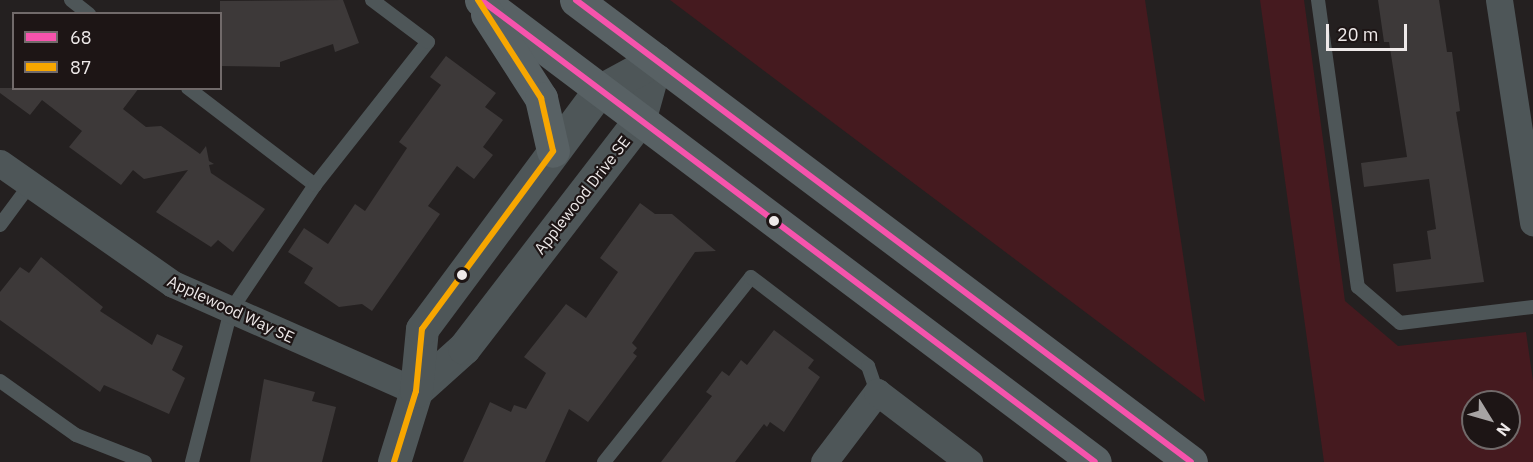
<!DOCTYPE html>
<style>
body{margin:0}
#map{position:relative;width:1533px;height:462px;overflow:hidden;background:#242020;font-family:"IBM Plex Sans",sans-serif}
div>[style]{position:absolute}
.green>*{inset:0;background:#451a1f}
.building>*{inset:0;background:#3d3939}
.service>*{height:14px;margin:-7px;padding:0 7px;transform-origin:7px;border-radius:7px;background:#4e5658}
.minor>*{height:27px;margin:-13.5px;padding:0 13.5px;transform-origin:13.5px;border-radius:13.5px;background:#4e5658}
.tertiary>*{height:33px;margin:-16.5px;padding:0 16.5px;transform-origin:16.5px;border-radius:16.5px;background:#4e5658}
.secondary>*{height:33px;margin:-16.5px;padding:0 16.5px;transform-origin:16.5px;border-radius:16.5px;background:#586164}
.bus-1>*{height:6px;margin:-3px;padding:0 3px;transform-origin:3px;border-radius:3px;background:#f653ac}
.bus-2>*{height:6px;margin:-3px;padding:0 3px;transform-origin:3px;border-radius:3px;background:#f7a600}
.dots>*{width:16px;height:16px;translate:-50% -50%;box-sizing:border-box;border:3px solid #1d1515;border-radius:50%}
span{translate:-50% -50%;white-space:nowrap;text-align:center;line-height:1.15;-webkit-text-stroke:4.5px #1d1515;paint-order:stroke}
.street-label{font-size:16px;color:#eee9e9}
.legend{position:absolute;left:12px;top:12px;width:210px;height:78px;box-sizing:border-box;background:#1d1515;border:2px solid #716a6a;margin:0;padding:8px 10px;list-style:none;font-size:18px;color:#eee9e9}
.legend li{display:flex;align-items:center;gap:12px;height:30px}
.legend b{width:30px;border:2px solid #716a6a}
.north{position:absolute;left:1461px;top:390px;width:60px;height:60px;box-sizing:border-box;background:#1d1515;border:2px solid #716a6a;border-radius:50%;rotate:127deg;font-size:16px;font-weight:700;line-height:24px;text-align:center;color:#eee9e9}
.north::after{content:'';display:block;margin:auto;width:21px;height:27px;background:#a7a3a3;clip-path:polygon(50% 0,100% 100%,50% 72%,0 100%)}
.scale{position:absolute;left:1326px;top:24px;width:81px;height:27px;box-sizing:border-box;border:3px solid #eee9e9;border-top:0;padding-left:8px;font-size:18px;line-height:21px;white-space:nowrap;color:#eee9e9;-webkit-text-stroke:4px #1d1515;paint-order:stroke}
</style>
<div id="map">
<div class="green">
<i style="clip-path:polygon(670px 0,1145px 0,1205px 402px)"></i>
<i style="clip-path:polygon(evenodd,1260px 0,1304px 0,1345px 301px,1398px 346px,1526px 332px,1533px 381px,1533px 462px,1324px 462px,1260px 0,1473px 402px,1509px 402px,1509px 438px,1473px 438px,1473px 402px)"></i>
</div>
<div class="building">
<i style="clip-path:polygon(343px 0,359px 43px,335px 52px,333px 44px,280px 62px,280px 67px,220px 66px,220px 1px)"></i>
<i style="clip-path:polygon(1378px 0,1439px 0,1447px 52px,1452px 52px,1460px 111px,1456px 112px,1484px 282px,1396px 292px,1393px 264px,1431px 259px,1427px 231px,1436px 229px,1429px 179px,1364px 187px,1361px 163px,1407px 157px,1389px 42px,1384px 42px)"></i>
<i style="clip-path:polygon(446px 56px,496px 93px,485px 107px,503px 120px,483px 147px,493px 155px,474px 179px,457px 166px,428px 206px,440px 214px,372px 311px,362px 304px,339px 307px,304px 283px,313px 268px,288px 252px,304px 228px,328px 244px,355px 204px,365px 211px,407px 148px,399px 142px,441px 85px,430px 77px)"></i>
<i style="clip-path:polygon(0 88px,139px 88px,123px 109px,146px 127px,161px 126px,200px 154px,206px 146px,209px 161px,214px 164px,209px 165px,211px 173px,265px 209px,233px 252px,218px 240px,211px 247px,156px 212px,188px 170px,144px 179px,133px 170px,121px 185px,69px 147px,82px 131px,42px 100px,30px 115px,0 93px)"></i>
<i style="clip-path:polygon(640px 203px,655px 214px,672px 214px,716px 251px,695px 252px,632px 343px,637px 348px,633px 353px,637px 356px,588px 422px,569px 409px,545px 462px,463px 462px,490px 402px,511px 412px,514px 405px,526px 409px,546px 373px,524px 357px,566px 304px,586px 318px,618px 272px,600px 258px)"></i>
<i style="clip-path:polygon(41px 257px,103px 307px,100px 311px,152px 345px,157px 334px,183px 346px,172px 370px,185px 378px,169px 414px,104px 385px,100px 392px,0 320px,0 292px,20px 267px,29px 273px)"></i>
<i style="clip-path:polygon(774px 330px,814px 360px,808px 368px,820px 377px,784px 432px,770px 422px,767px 427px,764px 424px,735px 462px,661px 462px,712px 396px,706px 392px,722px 371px,729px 376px,741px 360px,747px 365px)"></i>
<i style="clip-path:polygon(264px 379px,315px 392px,312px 401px,336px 407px,322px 462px,250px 462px)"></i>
</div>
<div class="service">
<i style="left:71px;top:0;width:23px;rotate:38deg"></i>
<i style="left:1318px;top:0;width:290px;rotate:82.1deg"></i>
<i style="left:1358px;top:287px;width:55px;rotate:40.6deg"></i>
<i style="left:1400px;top:323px;width:134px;rotate:-6.9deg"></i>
<i style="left:188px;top:88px;width:160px;rotate:37.4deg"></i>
<i style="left:0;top:225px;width:49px;rotate:-53.4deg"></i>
<i style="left:0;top:381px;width:93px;rotate:35.4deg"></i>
<i style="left:76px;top:435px;width:74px;rotate:21.4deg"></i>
<i style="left:192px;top:462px;width:157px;rotate:-75.6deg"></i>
<i style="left:231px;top:310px;width:151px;rotate:-56.1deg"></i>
<i style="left:315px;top:185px;width:182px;rotate:-51.7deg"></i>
<i style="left:428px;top:42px;width:70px;rotate:-143.1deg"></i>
<i style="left:604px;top:462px;width:236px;rotate:-51.5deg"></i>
<i style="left:751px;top:277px;width:147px;rotate:37.3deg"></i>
<i style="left:868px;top:366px;width:28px;rotate:71deg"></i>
</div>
<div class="minor">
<i style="left:1499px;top:0;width:225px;rotate:81.3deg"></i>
<i style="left:0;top:163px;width:211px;rotate:35deg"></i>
<i style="left:173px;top:284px;width:266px;rotate:23.8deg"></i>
<i style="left:824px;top:462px;width:88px;rotate:-52.9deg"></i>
<i style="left:877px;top:392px;width:116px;rotate:37.3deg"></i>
</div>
<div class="tertiary">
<i style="left:416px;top:391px;width:64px;rotate:-41.9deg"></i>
<i style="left:464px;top:348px;width:287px;rotate:-52.4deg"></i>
<i style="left:639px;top:121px;width:63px;rotate:-74.4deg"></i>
<i style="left:394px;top:462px;width:74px;rotate:-72.8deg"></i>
<i style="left:416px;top:391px;width:62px;rotate:-84.5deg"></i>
<i style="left:422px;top:329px;width:297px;rotate:-53.4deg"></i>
<i style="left:599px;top:91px;width:65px;rotate:-28.5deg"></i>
</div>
<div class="secondary">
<i style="left:481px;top:0;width:768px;rotate:36.96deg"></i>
<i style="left:576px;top:0;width:769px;rotate:36.91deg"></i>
<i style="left:487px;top:14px;width:100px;rotate:57.3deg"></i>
<i style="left:541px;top:98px;width:54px;rotate:77.2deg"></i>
</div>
<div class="bus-1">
<i style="left:481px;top:0;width:768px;rotate:36.96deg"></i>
<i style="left:576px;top:0;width:769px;rotate:36.91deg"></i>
</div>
<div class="bus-2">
<i style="left:478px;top:0;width:117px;rotate:57.3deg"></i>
<i style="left:541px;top:98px;width:54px;rotate:77.2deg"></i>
<i style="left:394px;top:462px;width:74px;rotate:-72.8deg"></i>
<i style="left:416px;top:391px;width:62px;rotate:-84.5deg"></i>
<i style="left:422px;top:329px;width:221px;rotate:-53.6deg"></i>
</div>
<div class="dots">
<i style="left:774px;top:221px;background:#eee9e9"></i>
<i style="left:462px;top:275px;background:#eee9e9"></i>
</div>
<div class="street-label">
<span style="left:582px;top:195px;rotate:-52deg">Applewood Drive SE</span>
<span style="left:231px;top:309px;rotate:25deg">Applewood Way SE</span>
</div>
<ul class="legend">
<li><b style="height:8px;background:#f653ac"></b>68</li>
<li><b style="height:8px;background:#f7a600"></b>87</li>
</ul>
<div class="north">N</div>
<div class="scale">20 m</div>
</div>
